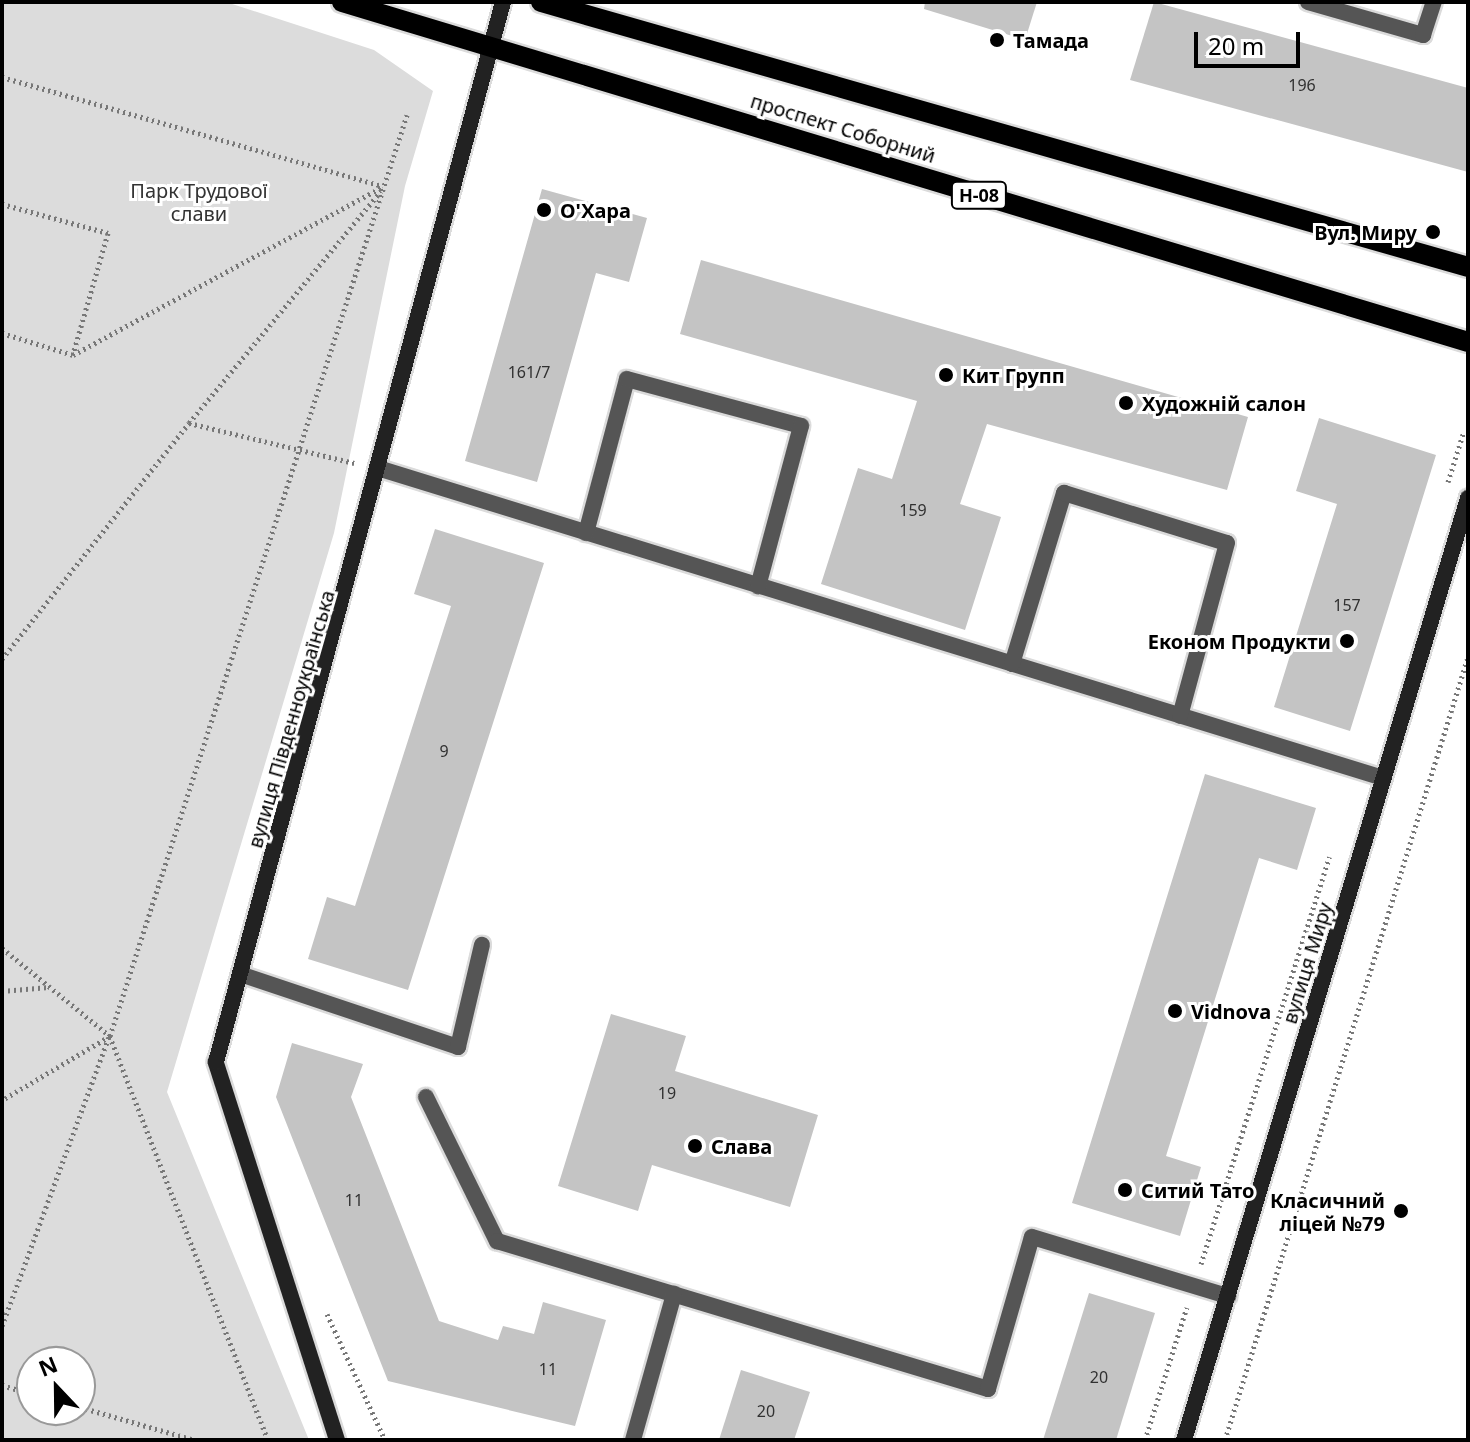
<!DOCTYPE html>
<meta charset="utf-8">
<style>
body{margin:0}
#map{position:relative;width:1470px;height:1442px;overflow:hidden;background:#fff;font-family:"Noto Sans",sans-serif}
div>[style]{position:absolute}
.green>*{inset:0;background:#dcdcdc}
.building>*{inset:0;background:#c4c4c4}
.path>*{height:5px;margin-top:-2.5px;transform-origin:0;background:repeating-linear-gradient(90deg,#777 0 2px,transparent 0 6px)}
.roads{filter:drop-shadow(2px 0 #dbdbdb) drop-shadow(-2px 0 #dbdbdb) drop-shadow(0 2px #dbdbdb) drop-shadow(0 -2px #dbdbdb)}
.lane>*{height:16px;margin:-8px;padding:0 8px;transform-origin:8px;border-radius:8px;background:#555}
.secondary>*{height:16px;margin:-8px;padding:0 8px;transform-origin:8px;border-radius:8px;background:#222}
.primary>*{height:20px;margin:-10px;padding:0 10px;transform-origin:10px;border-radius:10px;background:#000}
.dots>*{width:22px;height:22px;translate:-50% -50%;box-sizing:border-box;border:4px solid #fff;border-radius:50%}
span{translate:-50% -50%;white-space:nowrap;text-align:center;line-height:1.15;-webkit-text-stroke:6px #fff;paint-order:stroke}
.number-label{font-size:16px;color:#313131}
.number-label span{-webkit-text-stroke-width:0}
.shield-label span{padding:2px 6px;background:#fff;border:2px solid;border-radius:6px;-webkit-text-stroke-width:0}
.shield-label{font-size:18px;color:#000;font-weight:700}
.poi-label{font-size:20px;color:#000;font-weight:700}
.left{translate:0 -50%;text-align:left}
.right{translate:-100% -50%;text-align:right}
.street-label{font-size:20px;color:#000}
.park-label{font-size:20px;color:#333}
.frame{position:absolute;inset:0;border:4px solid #000;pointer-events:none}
.north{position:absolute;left:16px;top:1346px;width:80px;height:80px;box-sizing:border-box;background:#fff;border:2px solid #999;border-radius:50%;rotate:338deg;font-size:22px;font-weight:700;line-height:32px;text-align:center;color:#000}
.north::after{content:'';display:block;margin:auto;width:28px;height:36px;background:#000;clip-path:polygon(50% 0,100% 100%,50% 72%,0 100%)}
.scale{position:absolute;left:1194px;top:32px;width:106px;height:36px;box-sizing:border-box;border:4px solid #000;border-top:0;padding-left:10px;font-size:24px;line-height:28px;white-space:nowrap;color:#000;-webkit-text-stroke:6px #fff;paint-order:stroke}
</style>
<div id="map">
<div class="green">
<i style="clip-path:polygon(evenodd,2px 2px,226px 2px,374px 50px,433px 91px,405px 186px,334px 533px,167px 1092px,309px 1440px,2px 1440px,2px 2px,32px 1362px,80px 1362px,80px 1410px,32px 1410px,32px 1362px)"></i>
</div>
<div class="building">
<i style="clip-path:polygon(925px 2px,1037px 2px,1025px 40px,924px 9px)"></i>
<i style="clip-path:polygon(1154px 2px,1468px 88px,1468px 172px,1130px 80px)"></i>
<i style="clip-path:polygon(542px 189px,647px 218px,629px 282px,596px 273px,537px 482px,465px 461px)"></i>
<i style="clip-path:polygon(701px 260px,1248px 417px,1227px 490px,987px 424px,960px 504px,1001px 517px,965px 630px,821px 584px,858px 468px,892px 479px,917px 401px,680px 334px)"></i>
<i style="clip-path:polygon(1319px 418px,1436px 455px,1350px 731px,1274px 707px,1337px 504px,1296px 491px)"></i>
<i style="clip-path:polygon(435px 529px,544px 563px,408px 990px,308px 959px,327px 897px,355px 906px,451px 606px,414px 594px)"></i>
<i style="clip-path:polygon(1205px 774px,1316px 808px,1297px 870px,1259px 858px,1166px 1156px,1201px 1167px,1180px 1236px,1072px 1203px)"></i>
<i style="clip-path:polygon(611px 1014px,686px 1036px,675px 1071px,818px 1115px,790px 1207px,652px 1165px,638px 1211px,558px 1186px)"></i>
<i style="clip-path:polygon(292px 1043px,363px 1064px,351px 1097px,439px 1321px,498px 1340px,503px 1326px,534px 1334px,543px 1302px,606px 1320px,575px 1426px,388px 1381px,276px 1097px)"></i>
<i style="clip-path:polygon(1089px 1293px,1155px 1313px,1116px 1440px,1043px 1440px)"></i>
<i style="clip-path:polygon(741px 1370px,810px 1392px,794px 1440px,719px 1440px)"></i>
</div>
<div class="path">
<i style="left:2px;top:77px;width:396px;rotate:16deg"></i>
<i style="left:2px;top:204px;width:110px;rotate:15.3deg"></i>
<i style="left:108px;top:233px;width:126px;rotate:106.1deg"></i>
<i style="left:2px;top:333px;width:74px;rotate:17.2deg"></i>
<i style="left:73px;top:355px;width:353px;rotate:-28.5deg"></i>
<i style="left:189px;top:423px;width:301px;rotate:-50.4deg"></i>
<i style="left:1448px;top:482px;width:53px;rotate:-72.6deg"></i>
<i style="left:2px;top:659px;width:301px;rotate:-51.6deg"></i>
<i style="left:189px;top:423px;width:170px;rotate:13.6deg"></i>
<i style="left:2px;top:948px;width:139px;rotate:39.2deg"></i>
<i style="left:110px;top:1036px;width:126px;rotate:149.3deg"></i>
<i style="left:2px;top:991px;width:47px;rotate:-4.9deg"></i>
<i style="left:1201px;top:1264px;width:427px;rotate:-72.5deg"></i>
<i style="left:327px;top:1314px;width:139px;rotate:65.3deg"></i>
<i style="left:2px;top:1326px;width:308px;rotate:-69.7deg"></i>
<i style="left:2px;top:1385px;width:31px;rotate:17deg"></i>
<i style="left:80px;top:1407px;width:119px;rotate:16.1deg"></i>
<i style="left:268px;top:1440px;width:434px;rotate:-111.4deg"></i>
<i style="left:110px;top:1036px;width:968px;rotate:-72.13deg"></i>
<i style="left:1145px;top:1440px;width:139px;rotate:-72.5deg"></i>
<i style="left:1225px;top:1440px;width:820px;rotate:-72.76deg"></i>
</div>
<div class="roads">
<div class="lane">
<i style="left:1308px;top:2px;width:120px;rotate:16deg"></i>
<i style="left:1423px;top:35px;width:35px;rotate:-72deg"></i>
<i style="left:381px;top:469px;width:1049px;rotate:17.14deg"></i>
<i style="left:586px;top:533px;width:159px;rotate:-75.1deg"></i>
<i style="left:627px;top:379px;width:180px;rotate:15.1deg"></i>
<i style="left:801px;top:426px;width:166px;rotate:105deg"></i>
<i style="left:1012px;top:664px;width:179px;rotate:-73.1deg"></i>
<i style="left:1064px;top:493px;width:170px;rotate:17.1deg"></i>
<i style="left:1227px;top:543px;width:179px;rotate:105.2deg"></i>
<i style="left:240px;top:974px;width:230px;rotate:18.5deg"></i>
<i style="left:458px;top:1047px;width:105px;rotate:-76.8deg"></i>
<i style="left:426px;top:1097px;width:161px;rotate:63.8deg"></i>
<i style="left:497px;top:1241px;width:513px;rotate:16.77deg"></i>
<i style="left:988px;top:1389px;width:158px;rotate:-73.9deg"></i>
<i style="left:1032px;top:1237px;width:205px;rotate:16.8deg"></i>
<i style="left:633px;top:1440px;width:152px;rotate:-74.3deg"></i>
</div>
<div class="secondary">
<i style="left:337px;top:1440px;width:397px;rotate:-107.8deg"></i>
<i style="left:216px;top:1062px;width:1098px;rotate:-74.85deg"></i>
<i style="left:1184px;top:1440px;width:984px;rotate:-73.22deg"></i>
</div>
<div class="primary">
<i style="left:342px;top:2px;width:1176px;rotate:16.8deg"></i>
<i style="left:541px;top:2px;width:964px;rotate:15.95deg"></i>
</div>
</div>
<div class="dots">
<i style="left:997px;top:40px;background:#000"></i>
<i style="left:544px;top:210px;background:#000"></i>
<i style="left:1433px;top:232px;background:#000"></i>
<i style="left:946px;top:375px;background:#000"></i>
<i style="left:1126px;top:403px;background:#000"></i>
<i style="left:1347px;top:641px;background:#000"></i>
<i style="left:1175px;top:1011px;background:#000"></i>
<i style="left:695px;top:1146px;background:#000"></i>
<i style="left:1125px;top:1190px;background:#000"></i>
<i style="left:1401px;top:1211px;background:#000"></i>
</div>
<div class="number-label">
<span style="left:1302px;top:85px">196</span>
<span style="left:529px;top:372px">161/7</span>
<span style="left:913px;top:510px">159</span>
<span style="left:1347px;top:605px">157</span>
<span style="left:444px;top:751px">9</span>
<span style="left:667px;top:1093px">19</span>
<span style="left:354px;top:1200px">11</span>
<span style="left:548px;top:1369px">11</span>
<span style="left:1099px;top:1377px">20</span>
<span style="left:766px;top:1411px">20</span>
</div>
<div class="shield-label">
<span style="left:979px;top:195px">Н-08</span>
</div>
<div class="poi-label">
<span class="left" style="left:1013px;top:40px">Тамада</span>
<span class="left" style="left:560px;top:210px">О'Хара</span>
<span class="right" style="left:1417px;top:232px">Вул. Миру</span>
<span class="left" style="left:962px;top:375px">Кит Групп</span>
<span class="left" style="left:1142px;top:403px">Художній салон</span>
<span class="right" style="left:1331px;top:641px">Економ Продукти</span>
<span class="left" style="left:1191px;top:1011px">Vidnova</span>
<span class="left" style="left:711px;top:1146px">Слава</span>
<span class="left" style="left:1141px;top:1190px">Ситий Тато</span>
<span class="right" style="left:1385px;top:1212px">Класичний<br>ліцей №79</span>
</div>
<div class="street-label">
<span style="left:843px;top:128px;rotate:17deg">проспект Соборний</span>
<span style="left:291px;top:719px;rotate:-74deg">вулиця Південноукраїнська</span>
<span style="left:1307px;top:963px;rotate:-73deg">вулиця Миру</span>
</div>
<div class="park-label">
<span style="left:199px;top:202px">Парк Трудової<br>слави</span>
</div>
<div class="frame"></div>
<div class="north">N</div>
<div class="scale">20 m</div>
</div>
